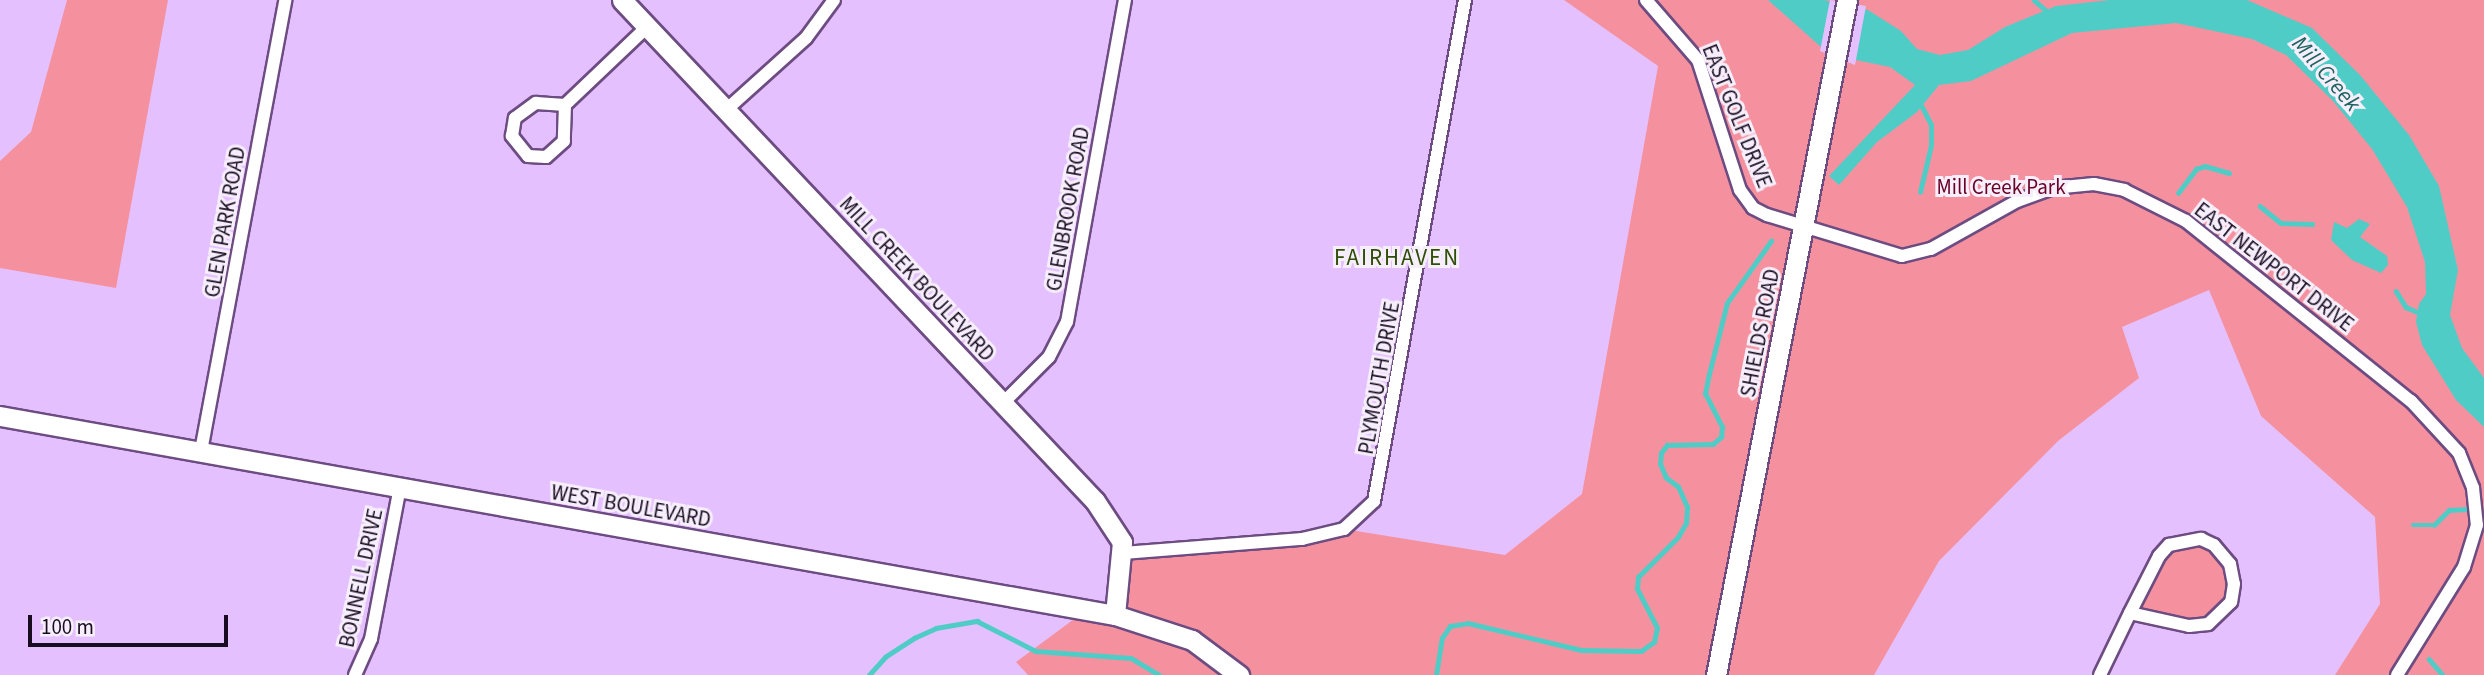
<!DOCTYPE html>
<style>
body{margin:0}
#map{position:relative;width:2484px;height:675px;overflow:hidden;background:#e5c0ff;font-family:"Source Sans 3",sans-serif}
div>[style]{position:absolute}
.green>*{inset:0;background:#f5919f}
.water>*{inset:0;background:#50ccc7}
.pier>*{inset:0;background:#e5c0ff}
.stream>*{height:4.5px;margin:-2.25px;padding:0 2.25px;transform-origin:2.25px;border-radius:2.25px;background:#50ccc7}
.roads{filter:drop-shadow(2px 0 #6d4c82) drop-shadow(-2px 0 #6d4c82) drop-shadow(0 2px #6d4c82) drop-shadow(0 -2px #6d4c82)}
.street>*{height:12px;margin:-6px;padding:0 6px;transform-origin:6px;border-radius:6px;background:#fff}
.secondary>*{height:19px;margin:-9.5px;padding:0 9.5px;transform-origin:9.5px;border-radius:9.5px;background:#fff}
span{translate:-50% -50%;white-space:nowrap;text-align:center;line-height:1.15;-webkit-text-stroke:6px #f6effb;paint-order:stroke}
.street-label{font-size:21px;color:#190c21}
.park-label{font-size:21px;color:#6b0226}
.water-label{font-size:23px;color:#1f6360;font-style:italic}
.neighbourhood-label{font-size:23px;color:#2f4d05;letter-spacing:2px}
.scale{position:absolute;left:28px;top:615px;width:200px;height:32px;box-sizing:border-box;border:4px solid #190c21;border-top:0;padding-left:9px;font-size:21px;line-height:24px;white-space:nowrap;color:#190c21;-webkit-text-stroke:5px #f6effb;paint-order:stroke}
</style>
<div id="map">
<div class="green">
<i style="clip-path:polygon(67px 0,168px 0,116px 288px,0 268px,0 161px,31px 132px)"></i>
<i style="clip-path:polygon(1564px 0,2484px 0,2484px 675px,2335px 675px,2380px 604px,2375px 517px,2261px 416px,2209px 290px,2122px 327px,2139px 378px,2058px 441px,1939px 561px,1874px 675px,1028px 675px,1016px 662px,1085px 611px,1115px 615px,1123px 553px,1344px 529px,1505px 555px,1582px 494px,1658px 66px)"></i>
<i style="clip-path:polygon(2189px 538px,2223px 554px,2232px 596px,2208px 624px,2130px 613px,2160px 553px)"></i>
</div>
<div class="water">
<i style="clip-path:polygon(1768px 0,1824px 0,1845px 5px,1821px 47px)"></i>
<i style="clip-path:polygon(2110px 0,2247px 0,2312px 28px,2360px 75px,2409px 135px,2439px 186px,2458px 270px,2450px 315px,2462px 348px,2484px 378px,2484px 427px,2456px 400px,2422px 345px,2416px 322px,2419px 304px,2426px 294px,2425px 262px,2407px 207px,2372px 149px,2333px 101px,2286px 55px,2252px 39px,2176px 23px,2072px 33px,1971px 81px,1939px 85px,1917px 112px,1877px 142px,1839px 185px,1829px 176px,1915px 85px,1890px 67px,1836px 56px,1846px 5px,1868px 10px,1901px 31px,1917px 49px,1940px 55px,1968px 50px,2005px 27px,2056px 6px)"></i>
<i style="clip-path:polygon(2359px 219px,2370px 224px,2360px 237px,2387px 256px,2388px 265px,2381px 273px,2352px 260px,2331px 240px,2334px 222px,2347px 228px)"></i>
</div>
<div class="pier">
<i style="clip-path:polygon(1830px 0,1866px 6px,1855px 65px,1820px 51px)"></i>
</div>
<div class="stream">
<i style="left:2034px;top:0;width:20px;rotate:41deg"></i>
<i style="left:1920px;top:192px;width:48px;rotate:-76.8deg"></i>
<i style="left:1931px;top:145px;width:20px;rotate:-90deg"></i>
<i style="left:1931px;top:125px;width:20px;rotate:-117deg"></i>
<i style="left:2178px;top:193px;width:30px;rotate:-53deg"></i>
<i style="left:2196px;top:169px;width:9px;rotate:-18deg"></i>
<i style="left:2205px;top:166px;width:25px;rotate:16deg"></i>
<i style="left:2260px;top:206px;width:27px;rotate:39deg"></i>
<i style="left:2281px;top:223px;width:31px;rotate:2deg"></i>
<i style="left:2396px;top:291px;width:19px;rotate:58deg"></i>
<i style="left:2406px;top:307px;width:12px;rotate:24deg"></i>
<i style="left:2413px;top:525px;width:21px"></i>
<i style="left:2434px;top:525px;width:21px;rotate:-45deg"></i>
<i style="left:2449px;top:510px;width:18px;rotate:-3deg"></i>
<i style="left:2429px;top:659px;width:21px;rotate:49deg"></i>
<i style="left:869px;top:675px;width:24px;rotate:-48deg"></i>
<i style="left:885px;top:657px;width:35px;rotate:-33deg"></i>
<i style="left:914px;top:638px;width:24px;rotate:-24deg"></i>
<i style="left:936px;top:628px;width:42px;rotate:-9.7deg"></i>
<i style="left:977px;top:621px;width:66px;rotate:27deg"></i>
<i style="left:1036px;top:651px;width:95px;rotate:4.2deg"></i>
<i style="left:1131px;top:658px;width:33px;rotate:31deg"></i>
<i style="left:1436px;top:675px;width:37px;rotate:-81deg"></i>
<i style="left:1442px;top:638px;width:14px;rotate:-56deg"></i>
<i style="left:1450px;top:626px;width:18px;rotate:-9deg"></i>
<i style="left:1468px;top:623px;width:116px;rotate:13.4deg"></i>
<i style="left:1581px;top:650px;width:60px;rotate:1deg"></i>
<i style="left:1641px;top:651px;width:16px;rotate:-35deg"></i>
<i style="left:1654px;top:642px;width:14px;rotate:-78deg"></i>
<i style="left:1657px;top:628px;width:44px;rotate:-117.1deg"></i>
<i style="left:1637px;top:589px;width:12px;rotate:-85deg"></i>
<i style="left:1638px;top:577px;width:57px;rotate:-45deg"></i>
<i style="left:1678px;top:537px;width:16px;rotate:-60deg"></i>
<i style="left:1686px;top:523px;width:16px;rotate:-86deg"></i>
<i style="left:1687px;top:507px;width:22px;rotate:-114deg"></i>
<i style="left:1678px;top:487px;width:15px;rotate:-143deg"></i>
<i style="left:1666px;top:478px;width:15px;rotate:-113deg"></i>
<i style="left:1660px;top:464px;width:11px;rotate:-85deg"></i>
<i style="left:1661px;top:453px;width:10px;rotate:-53deg"></i>
<i style="left:1667px;top:445px;width:46px;rotate:-1.2deg"></i>
<i style="left:1713px;top:444px;width:11px;rotate:-41deg"></i>
<i style="left:1721px;top:437px;width:10px;rotate:-84deg"></i>
<i style="left:1722px;top:427px;width:37px;rotate:-117deg"></i>
<i style="left:1705px;top:394px;width:20px;rotate:-79deg"></i>
<i style="left:1709px;top:374px;width:73px;rotate:-75.8deg"></i>
<i style="left:1727px;top:303px;width:76px;rotate:-54.6deg"></i>
</div>
<div class="roads">
<div class="street">
<i style="left:1646px;top:0;width:79px;rotate:49.1deg"></i>
<i style="left:1698px;top:60px;width:137px;rotate:72.1deg"></i>
<i style="left:1740px;top:190px;width:22px;rotate:54deg"></i>
<i style="left:1753px;top:208px;width:16px;rotate:27deg"></i>
<i style="left:1767px;top:215px;width:141px;rotate:16.9deg"></i>
<i style="left:1902px;top:256px;width:30px;rotate:-14deg"></i>
<i style="left:1931px;top:249px;width:98px;rotate:-29.2deg"></i>
<i style="left:2017px;top:201px;width:38px;rotate:-20deg"></i>
<i style="left:2053px;top:188px;width:41px;rotate:-5.6deg"></i>
<i style="left:2094px;top:184px;width:31px;rotate:11deg"></i>
<i style="left:2124px;top:190px;width:69px;rotate:26.6deg"></i>
<i style="left:2186px;top:221px;width:288px;rotate:38.7deg"></i>
<i style="left:2411px;top:401px;width:71px;rotate:47.3deg"></i>
<i style="left:2459px;top:453px;width:38px;rotate:68deg"></i>
<i style="left:2473px;top:488px;width:37px;rotate:84deg"></i>
<i style="left:2477px;top:525px;width:44px;rotate:107.2deg"></i>
<i style="left:2464px;top:567px;width:127px;rotate:121.8deg"></i>
<i style="left:536px;top:103px;width:29px;rotate:4deg"></i>
<i style="left:565px;top:105px;width:36px;rotate:92deg"></i>
<i style="left:564px;top:141px;width:24px;rotate:138deg"></i>
<i style="left:546px;top:157px;width:18px;rotate:-177deg"></i>
<i style="left:528px;top:156px;width:26px;rotate:-129deg"></i>
<i style="left:512px;top:136px;width:18px;rotate:-81deg"></i>
<i style="left:515px;top:118px;width:26px;rotate:-36deg"></i>
<i style="left:565px;top:105px;width:113px;rotate:-43.6deg"></i>
<i style="left:726px;top:110px;width:108px;rotate:-42deg"></i>
<i style="left:806px;top:38px;width:47px;rotate:-53.6deg"></i>
<i style="left:1003px;top:403px;width:65px;rotate:-45deg"></i>
<i style="left:1049px;top:357px;width:39px;rotate:-63deg"></i>
<i style="left:1067px;top:322px;width:327px;rotate:-79.8deg"></i>
<i style="left:201px;top:451px;width:459px;rotate:-79.4deg"></i>
<i style="left:1123px;top:553px;width:180px;rotate:-4.5deg"></i>
<i style="left:1302px;top:539px;width:43px;rotate:-13.4deg"></i>
<i style="left:1344px;top:529px;width:41px;rotate:-43deg"></i>
<i style="left:1374px;top:501px;width:509px;rotate:-79.71deg"></i>
<i style="left:355px;top:675px;width:39px;rotate:-66deg"></i>
<i style="left:371px;top:639px;width:155px;rotate:-79.2deg"></i>
<i style="left:2100px;top:675px;width:69px;rotate:-64.2deg"></i>
<i style="left:2130px;top:613px;width:64px;rotate:-63deg"></i>
<i style="left:2159px;top:556px;width:15px;rotate:-48deg"></i>
<i style="left:2169px;top:545px;width:33px;rotate:-11deg"></i>
<i style="left:2201px;top:539px;width:14px;rotate:25deg"></i>
<i style="left:2214px;top:545px;width:25px;rotate:50deg"></i>
<i style="left:2230px;top:564px;width:20px;rotate:79deg"></i>
<i style="left:2234px;top:584px;width:18px;rotate:99deg"></i>
<i style="left:2231px;top:602px;width:32px;rotate:136deg"></i>
<i style="left:2208px;top:624px;width:19px;rotate:174deg"></i>
<i style="left:2189px;top:626px;width:60px;rotate:-167.6deg"></i>
</div>
<div class="secondary">
<i style="left:622px;top:0;width:689px;rotate:46.65deg"></i>
<i style="left:1095px;top:501px;width:49px;rotate:56.6deg"></i>
<i style="left:1122px;top:542px;width:73px;rotate:95.5deg"></i>
<i style="left:0;top:416px;width:1133px;rotate:10.12deg"></i>
<i style="left:1115px;top:615px;width:81px;rotate:18deg"></i>
<i style="left:1192px;top:640px;width:59px;rotate:36.7deg"></i>
<i style="left:1716px;top:675px;width:688px;rotate:-79.02deg"></i>
</div>
</div>
<div class="street-label">
<span style="left:1737px;top:116px;rotate:68deg">EAST GOLF DRIVE</span>
<span style="left:1068px;top:209px;rotate:-80deg">GLENBROOK ROAD</span>
<span style="left:225px;top:222px;rotate:-80deg">GLEN PARK ROAD</span>
<span style="left:2274px;top:267px;rotate:38deg">EAST NEWPORT DRIVE</span>
<span style="left:917px;top:279px;rotate:47deg">MILL CREEK BOULEVARD</span>
<span style="left:1760px;top:333px;rotate:-79deg">SHIELDS ROAD</span>
<span style="left:1379px;top:378px;rotate:-80deg">PLYMOUTH DRIVE</span>
<span style="left:631px;top:506px;rotate:10deg">WEST BOULEVARD</span>
<span style="left:361px;top:578px;rotate:-78deg">BONNELL DRIVE</span>
</div>
<div class="park-label">
<span style="left:2001px;top:187px">Mill Creek Park</span>
</div>
<div class="water-label">
<span style="left:2326px;top:74px;rotate:49deg">Mill Creek</span>
</div>
<div class="neighbourhood-label">
<span style="left:1397px;top:258px">FAIRHAVEN</span>
</div>
<div class="scale">100 m</div>
</div>
